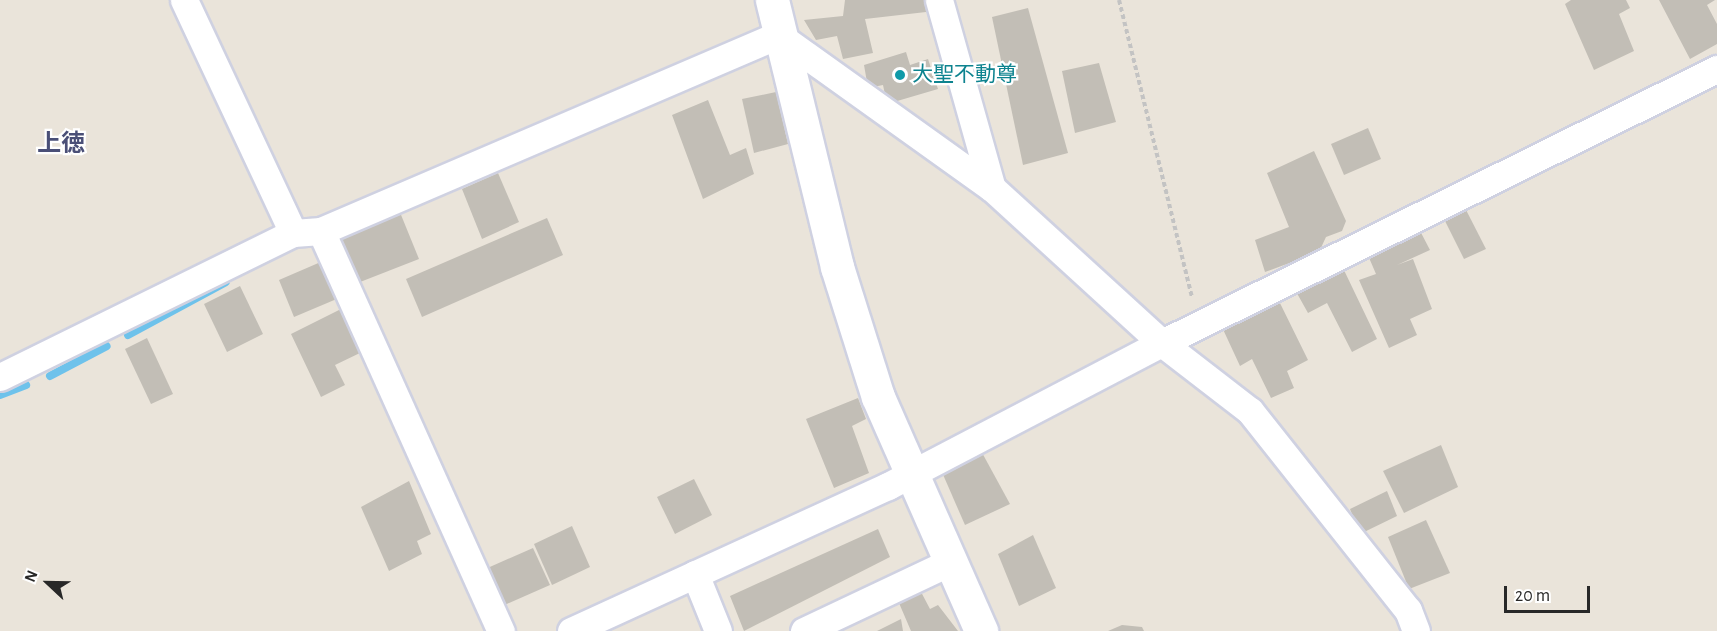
<!DOCTYPE html>
<meta charset="utf-8">
<style>
body{margin:0}
#map{position:relative;width:1717px;height:631px;overflow:hidden;background:#eae4da;font-family:"Alegreya Sans","Noto Sans JP",sans-serif}
div>[style]{position:absolute}
.stream>*{height:8px;margin:-4px;padding:0 4px;transform-origin:4px;border-radius:4px;background:#6ec2eb}
.building>*{inset:0;background:#c2beb6}
.path>*{height:4px;margin-top:-2px;transform-origin:0;background:repeating-linear-gradient(90deg,#c3c3c3 0 4.5px,transparent 0 7.5px)}
.roads{filter:drop-shadow(2px 0 #cfd1e1) drop-shadow(-2px 0 #cfd1e1) drop-shadow(0 2px #cfd1e1) drop-shadow(0 -2px #cfd1e1)}
.minor>*{height:27px;margin:-13.5px;padding:0 13.5px;transform-origin:13.5px;border-radius:13.5px;background:#fff}
.tertiary>*{height:33px;margin:-16.5px;padding:0 16.5px;transform-origin:16.5px;border-radius:16.5px;background:#fff}
.dots>*{width:16px;height:16px;translate:-50% -50%;box-sizing:border-box;border:3px solid #fff;border-radius:50%}
span{translate:-50% -50%;white-space:nowrap;text-align:center;line-height:1.15;-webkit-text-stroke:4.5px #fff;paint-order:stroke}
.culture-label{font-size:21px;color:#0d838f}
.left{translate:0 -50%;text-align:left}
.quarter-label{font-size:24px;color:#4a4f77;font-weight:700}
.north{position:absolute;left:18px;top:553px;width:60px;height:60px;-webkit-text-stroke:4px #fff;paint-order:stroke;rotate:292deg;font-size:16px;font-weight:700;line-height:24px;text-align:center;color:#282828}
.north::after{content:'';display:block;margin:auto;width:21px;height:27px;background:#282828;clip-path:polygon(50% 0,100% 100%,50% 72%,0 100%)}
.scale{position:absolute;left:1504px;top:586px;width:86px;height:27px;box-sizing:border-box;border:3px solid #282828;border-top:0;padding-left:8px;font-size:18px;line-height:21px;white-space:nowrap;color:#282828;-webkit-text-stroke:4px #fff;paint-order:stroke}
</style>
<div id="map">
<div class="stream">
<i style="left:128px;top:335px;width:111px;rotate:-28.4deg"></i>
<i style="left:50px;top:376px;width:64px;rotate:-27.8deg"></i>
<i style="left:0;top:395px;width:28px;rotate:-21deg"></i>
</div>
<div class="building">
<i style="clip-path:polygon(845px 0,925px 0,926px 12px,865px 19px,873px 53px,843px 59px,837px 36px,816px 40px,804px 20px,843px 16px)"></i>
<i style="clip-path:polygon(1571px 0,1626px 0,1630px 8px,1619px 14px,1634px 51px,1594px 70px,1565px 4px)"></i>
<i style="clip-path:polygon(1659px 0,1715px 0,1707px 5px,1717px 24px,1717px 44px,1690px 59px)"></i>
<i style="clip-path:polygon(1028px 8px,1068px 153px,1023px 165px,992px 17px)"></i>
<i style="clip-path:polygon(906px 52px,910px 65px,928px 59px,938px 89px,887px 104px,883px 85px,868px 88px,864px 65px)"></i>
<i style="clip-path:polygon(1099px 63px,1116px 122px,1075px 133px,1062px 71px)"></i>
<i style="clip-path:polygon(776px 92px,788px 144px,754px 153px,742px 99px)"></i>
<i style="clip-path:polygon(708px 100px,730px 155px,746px 148px,754px 174px,703px 199px,672px 115px)"></i>
<i style="clip-path:polygon(1368px 128px,1381px 159px,1344px 175px,1331px 144px)"></i>
<i style="clip-path:polygon(1314px 151px,1346px 221px,1342px 231px,1326px 237px,1319px 252px,1265px 272px,1255px 240px,1289px 227px,1267px 173px)"></i>
<i style="clip-path:polygon(498px 173px,519px 222px,482px 239px,462px 189px)"></i>
<i style="clip-path:polygon(397px 205px,419px 259px,355px 284px,334px 231px)"></i>
<i style="clip-path:polygon(1464px 206px,1486px 249px,1464px 259px,1443px 217px)"></i>
<i style="clip-path:polygon(547px 218px,563px 255px,422px 317px,406px 279px)"></i>
<i style="clip-path:polygon(1418px 227px,1430px 250px,1397px 265px,1413px 259px,1432px 309px,1410px 319px,1417px 335px,1389px 348px,1359px 280px,1376px 274px,1367px 253px)"></i>
<i style="clip-path:polygon(323px 261px,339px 298px,294px 317px,279px 280px)"></i>
<i style="clip-path:polygon(1342px 266px,1377px 339px,1352px 352px,1327px 303px,1308px 313px,1294px 288px)"></i>
<i style="clip-path:polygon(240px 286px,263px 334px,227px 352px,204px 304px)"></i>
<i style="clip-path:polygon(1277px 297px,1308px 360px,1287px 371px,1294px 388px,1271px 398px,1252px 359px,1240px 366px,1221px 325px)"></i>
<i style="clip-path:polygon(341px 309px,362px 352px,335px 365px,345px 385px,321px 397px,291px 334px)"></i>
<i style="clip-path:polygon(147px 338px,173px 394px,151px 404px,125px 349px)"></i>
<i style="clip-path:polygon(858px 398px,866px 419px,852px 426px,869px 473px,834px 488px,806px 419px)"></i>
<i style="clip-path:polygon(1441px 445px,1458px 487px,1404px 513px,1383px 471px)"></i>
<i style="clip-path:polygon(980px 449px,1010px 504px,965px 525px,941px 470px)"></i>
<i style="clip-path:polygon(694px 479px,712px 515px,675px 534px,657px 497px)"></i>
<i style="clip-path:polygon(409px 481px,431px 534px,417px 541px,422px 554px,389px 571px,361px 507px)"></i>
<i style="clip-path:polygon(1387px 491px,1397px 516px,1360px 534px,1350px 509px)"></i>
<i style="clip-path:polygon(1426px 520px,1450px 573px,1409px 589px,1388px 537px)"></i>
<i style="clip-path:polygon(572px 526px,590px 567px,552px 585px,534px 544px)"></i>
<i style="clip-path:polygon(878px 529px,890px 557px,744px 631px,730px 596px)"></i>
<i style="clip-path:polygon(1033px 535px,1056px 588px,1019px 606px,998px 554px)"></i>
<i style="clip-path:polygon(533px 548px,550px 585px,500px 607px,483px 570px)"></i>
<i style="clip-path:polygon(920px 590px,930px 609px,938px 605px,958px 631px,911px 631px,899px 603px)"></i>
<i style="clip-path:polygon(901px 619px,903px 631px,877px 631px)"></i>
<i style="clip-path:polygon(1122px 625px,1142px 627px,1144px 631px,1108px 631px)"></i>
</div>
<div class="path">
<i style="left:1119px;top:0;width:306px;rotate:76.2deg"></i>
</div>
<div class="roads">
<div class="minor">
<i style="left:184px;top:0;width:257px;rotate:64.9deg"></i>
<i style="left:939px;top:0;width:195px;rotate:74.3deg"></i>
<i style="left:321px;top:231px;width:497px;rotate:-23.2deg"></i>
<i style="left:778px;top:35px;width:263px;rotate:35.6deg"></i>
<i style="left:992px;top:188px;width:230px;rotate:42.4deg"></i>
<i style="left:1162px;top:343px;width:111px;rotate:37.7deg"></i>
<i style="left:1250px;top:411px;width:254px;rotate:51.6deg"></i>
<i style="left:1408px;top:610px;width:22px;rotate:69deg"></i>
<i style="left:0;top:377px;width:326px;rotate:-26.2deg"></i>
<i style="left:293px;top:233px;width:28px;rotate:-4deg"></i>
<i style="left:321px;top:231px;width:439px;rotate:65.8deg"></i>
<i style="left:695px;top:574px;width:61px;rotate:68deg"></i>
<i style="left:571px;top:631px;width:349px;rotate:-24.6deg"></i>
<i style="left:888px;top:486px;width:309px;rotate:-27.6deg"></i>
<i style="left:1162px;top:343px;width:619px;rotate:-26.28deg"></i>
<i style="left:804px;top:631px;width:161px;rotate:-25.3deg"></i>
</div>
<div class="tertiary">
<i style="left:772px;top:0;width:275px;rotate:76.3deg"></i>
<i style="left:837px;top:267px;width:136px;rotate:72.5deg"></i>
<i style="left:878px;top:397px;width:256px;rotate:66.2deg"></i>
</div>
</div>
<div class="dots">
<i style="left:900px;top:75px;background:#0f9aa8"></i>
</div>
<div class="culture-label">
<span class="left" style="left:912px;top:75px">大聖不動尊</span>
</div>
<div class="quarter-label">
<span style="left:61px;top:145px">上徳</span>
</div>
<div class="north">N</div>
<div class="scale">20 m</div>
</div>
